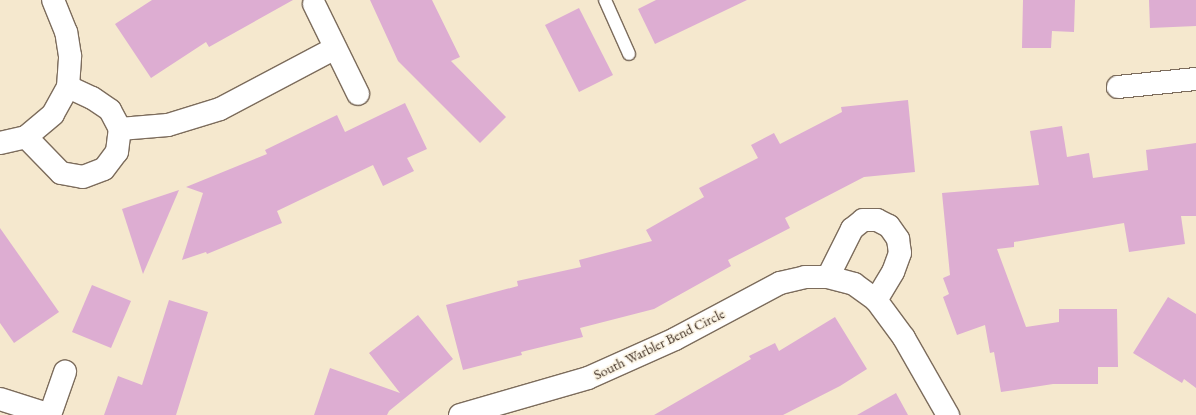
<!DOCTYPE html>
<style>
body{margin:0}
#map{position:relative;width:1196px;height:415px;overflow:hidden;background:#f5e8ce;font-family:"EB Garamond",serif}
div>[style]{position:absolute}
.building>*{inset:0;background:#ddadd2}
.roads{filter:drop-shadow(1px 0 #7c6c5c) drop-shadow(-1px 0 #7c6c5c) drop-shadow(0 1px #7c6c5c) drop-shadow(0 -1px #7c6c5c)}
.service>*{height:12px;margin:-6px;padding:0 6px;transform-origin:6px;border-radius:6px;background:#fff}
.minor>*{height:22px;margin:-11px;padding:0 11px;transform-origin:11px;border-radius:11px;background:#fff}
span{translate:-50% -50%;white-space:nowrap;text-align:center;line-height:1.15;-webkit-text-stroke:3.5px #fcf5e5;paint-order:stroke}
.street-label{font-size:14px;color:#3b2a1e}
</style>
<div id="map">
<div class="building">
<i style="clip-path:polygon(152px 0,293px 0,209px 47px,206px 42px,151px 78px,115px 24px)"></i>
<i style="clip-path:polygon(370px 0,432px 0,460px 57px,451px 61px,506px 117px,480px 143px,398px 61px)"></i>
<i style="clip-path:polygon(656px 0,747px 0,655px 44px,638px 9px)"></i>
<i style="clip-path:polygon(1023px 0,1075px 0,1074px 32px,1052px 31px,1051px 48px,1022px 48px)"></i>
<i style="clip-path:polygon(1149px 0,1196px 0,1196px 26px,1150px 28px)"></i>
<i style="clip-path:polygon(579px 8px,613px 75px,579px 92px,545px 25px)"></i>
<i style="clip-path:polygon(908px 100px,915px 172px,864px 177px,785px 218px,790px 228px,728px 260px,731px 266px,654px 309px,580px 328px,583px 337px,521px 352px,522px 355px,463px 370px,446px 305px,518px 286px,517px 281px,581px 267px,579px 260px,652px 241px,646px 230px,704px 197px,699px 188px,758px 158px,751px 145px,774px 133px,780px 144px,842px 112px,841px 107px)"></i>
<i style="clip-path:polygon(405px 103px,427px 149px,407px 158px,414px 171px,383px 186px,373px 165px,277px 211px,282px 223px,207px 254px,206px 252px,182px 260px,203px 193px,186px 187px,267px 154px,265px 150px,337px 115px,345px 132px)"></i>
<i style="clip-path:polygon(1062px 126px,1067px 157px,1089px 153px,1093px 178px,1148px 170px,1146px 150px,1196px 143px,1196px 216px,1181px 216px,1185px 244px,1129px 252px,1124px 223px,1014px 242px,1014px 247px,997px 249px,1026px 327px,1059px 322px,1059px 309px,1117px 309px,1118px 367px,1098px 367px,1098px 384px,1053px 384px,1001px 392px,994px 352px,990px 353px,985px 325px,957px 335px,943px 297px,949px 294px,943px 278px,950px 275px,942px 193px,1039px 185px,1030px 131px)"></i>
<i style="clip-path:polygon(179px 190px,143px 274px,122px 209px)"></i>
<i style="clip-path:polygon(0 228px,59px 312px,14px 343px,0 323px)"></i>
<i style="clip-path:polygon(92px 285px,131px 301px,111px 348px,72px 332px)"></i>
<i style="clip-path:polygon(1168px 297px,1196px 314px,1196px 388px,1184px 379px,1182px 383px,1133px 353px)"></i>
<i style="clip-path:polygon(169px 300px,208px 312px,176px 415px,104px 415px,118px 376px,142px 385px)"></i>
<i style="clip-path:polygon(418px 315px,453px 359px,389px 411px,387px 415px,314px 415px,330px 368px,400px 393px,369px 353px)"></i>
<i style="clip-path:polygon(835px 317px,867px 369px,840px 386px,783px 415px,654px 415px,751px 359px,749px 356px,775px 343px,779px 351px)"></i>
<i style="clip-path:polygon(896px 393px,908px 415px,857px 415px)"></i>
</div>
<div class="roads">
<div class="service">
<i style="left:605px;top:0;width:59px;rotate:66deg"></i>
</div>
<div class="minor">
<i style="left:314px;top:4px;width:100px;rotate:63.9deg"></i>
<i style="left:1118px;top:87px;width:78px;rotate:-5.9deg"></i>
<i style="left:120px;top:129px;width:48px;rotate:-4.8deg"></i>
<i style="left:168px;top:125px;width:54px;rotate:-17.1deg"></i>
<i style="left:220px;top:109px;width:130px;rotate:-27.9deg"></i>
<i style="left:26px;top:137px;width:50px;rotate:45.8deg"></i>
<i style="left:61px;top:173px;width:22px;rotate:10deg"></i>
<i style="left:83px;top:177px;width:22px;rotate:-21deg"></i>
<i style="left:104px;top:169px;width:21px;rotate:-53deg"></i>
<i style="left:117px;top:152px;width:23px;rotate:-83deg"></i>
<i style="left:120px;top:129px;width:21px;rotate:-118deg"></i>
<i style="left:110px;top:110px;width:22px;rotate:-146deg"></i>
<i style="left:92px;top:98px;width:26px;rotate:-155deg"></i>
<i style="left:0;top:143px;width:27px;rotate:-13deg"></i>
<i style="left:26px;top:137px;width:35px;rotate:-40deg"></i>
<i style="left:53px;top:114px;width:31px;rotate:-61deg"></i>
<i style="left:68px;top:87px;width:31px;rotate:-86deg"></i>
<i style="left:70px;top:56px;width:24px;rotate:-99deg"></i>
<i style="left:66px;top:32px;width:35px;rotate:-112deg"></i>
<i style="left:828px;top:277px;width:54px;rotate:-63.4deg"></i>
<i style="left:852px;top:229px;width:14px;rotate:-39deg"></i>
<i style="left:863px;top:220px;width:14px"></i>
<i style="left:877px;top:220px;width:13px;rotate:27deg"></i>
<i style="left:889px;top:226px;width:16px;rotate:55deg"></i>
<i style="left:898px;top:239px;width:14px;rotate:82deg"></i>
<i style="left:900px;top:253px;width:20px;rotate:110deg"></i>
<i style="left:893px;top:272px;width:33px;rotate:121deg"></i>
<i style="left:0;top:399px;width:52px;rotate:17.7deg"></i>
<i style="left:50px;top:415px;width:46px;rotate:-70.8deg"></i>
<i style="left:460px;top:415px;width:133px;rotate:-16.1deg"></i>
<i style="left:588px;top:378px;width:95px;rotate:-24.1deg"></i>
<i style="left:675px;top:339px;width:119px;rotate:-28.1deg"></i>
<i style="left:780px;top:283px;width:26px;rotate:-13deg"></i>
<i style="left:805px;top:277px;width:23px"></i>
<i style="left:828px;top:277px;width:27px;rotate:15deg"></i>
<i style="left:854px;top:284px;width:27px;rotate:36deg"></i>
<i style="left:876px;top:300px;width:47px;rotate:53.6deg"></i>
<i style="left:904px;top:338px;width:89px;rotate:60.3deg"></i>
</div>
</div>
<div class="street-label">
<span style="left:659px;top:344px;rotate:-26deg">South Warbler Bend Circle</span>
</div>
</div>
